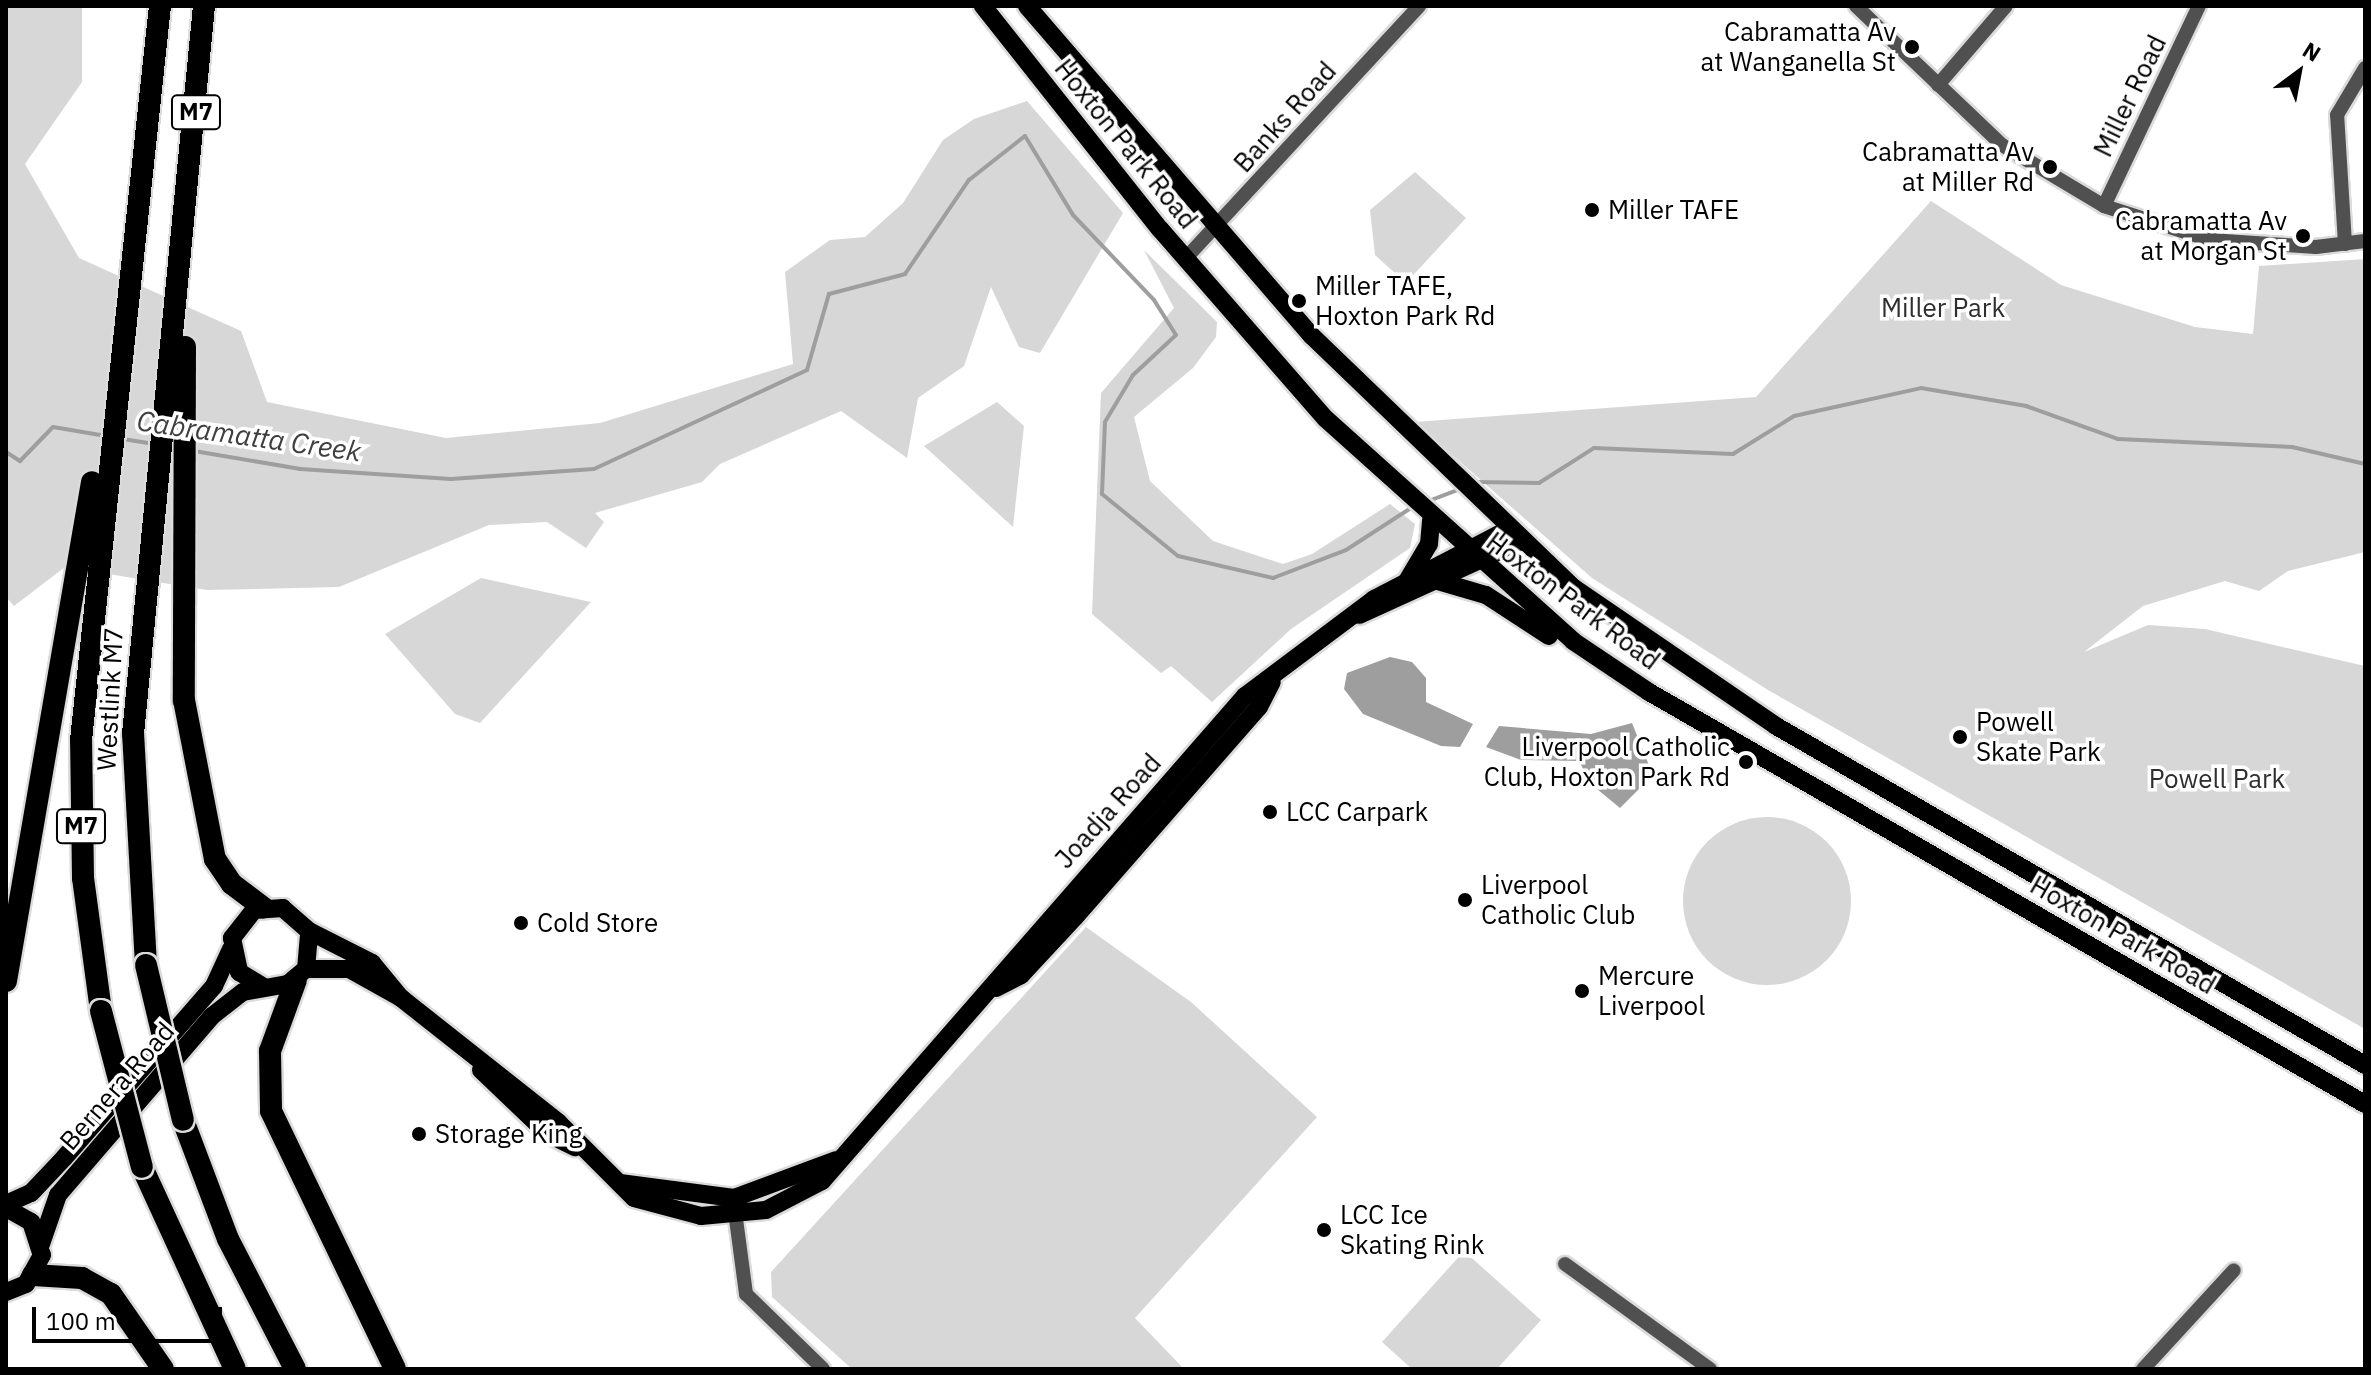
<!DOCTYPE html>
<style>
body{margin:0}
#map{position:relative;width:2371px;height:1375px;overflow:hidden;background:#fff;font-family:"IBM Plex Sans",sans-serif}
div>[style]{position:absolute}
.green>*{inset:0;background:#d7d7d7}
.round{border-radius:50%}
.water>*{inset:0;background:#9e9e9e}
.stream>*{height:4px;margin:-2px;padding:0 2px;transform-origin:2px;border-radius:2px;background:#9e9e9e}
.roads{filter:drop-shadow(2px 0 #dbdbdb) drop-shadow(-2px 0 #dbdbdb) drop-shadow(0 2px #dbdbdb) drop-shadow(0 -2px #dbdbdb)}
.minor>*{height:14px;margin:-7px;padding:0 7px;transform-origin:7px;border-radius:7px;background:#505050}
.major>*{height:18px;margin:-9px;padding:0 9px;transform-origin:9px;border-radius:9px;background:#000}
.highway>*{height:22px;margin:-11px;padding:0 11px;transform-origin:11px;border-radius:11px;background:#000}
.bridges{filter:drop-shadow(2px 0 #dbdbdb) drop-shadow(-2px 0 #dbdbdb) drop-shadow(0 2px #dbdbdb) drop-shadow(0 -2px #dbdbdb)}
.highway-bridge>*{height:22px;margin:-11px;padding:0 11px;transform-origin:11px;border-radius:11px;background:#000}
.dots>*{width:22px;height:22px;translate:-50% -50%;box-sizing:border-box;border:4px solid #fff;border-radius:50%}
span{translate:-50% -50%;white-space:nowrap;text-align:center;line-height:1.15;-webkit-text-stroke:7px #fff;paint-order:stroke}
.shield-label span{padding:2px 6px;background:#fff;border:2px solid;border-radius:6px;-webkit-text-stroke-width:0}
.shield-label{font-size:24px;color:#000;font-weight:700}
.poi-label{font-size:26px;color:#000}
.right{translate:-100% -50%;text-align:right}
.left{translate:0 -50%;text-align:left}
.street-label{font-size:26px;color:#000}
.park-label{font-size:26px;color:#2e2e2e}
.water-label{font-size:28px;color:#3f3f3f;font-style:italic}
.frame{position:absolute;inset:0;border:8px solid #000;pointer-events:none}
.north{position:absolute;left:2259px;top:32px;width:80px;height:80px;-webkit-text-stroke:6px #fff;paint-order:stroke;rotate:32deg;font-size:22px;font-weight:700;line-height:32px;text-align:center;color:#000}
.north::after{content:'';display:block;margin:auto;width:28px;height:36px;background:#000;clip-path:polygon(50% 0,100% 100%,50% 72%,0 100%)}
.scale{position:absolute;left:32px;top:1307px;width:190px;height:36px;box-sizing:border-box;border:4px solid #000;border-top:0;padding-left:10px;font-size:24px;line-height:28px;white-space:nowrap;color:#000;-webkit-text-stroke:6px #fff;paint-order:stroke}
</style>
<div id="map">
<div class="green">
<i style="clip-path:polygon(6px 6px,82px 6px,82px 82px,25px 164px,79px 258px,241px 331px,267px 402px,446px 438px,600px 423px,793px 364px,785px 272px,830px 240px,865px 237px,903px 203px,943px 140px,974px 119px,1027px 101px,1123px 213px,1040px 353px,1019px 347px,991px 287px,964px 366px,918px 398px,907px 458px,841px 411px,720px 464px,702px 482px,595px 513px,604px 522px,586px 548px,547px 522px,489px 525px,339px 587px,207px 590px,65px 567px,14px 606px,6px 597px)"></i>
<i style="clip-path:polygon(1415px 172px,1466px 218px,1406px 283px,1375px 255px,1370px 210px)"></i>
<i style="clip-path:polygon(1931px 201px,2061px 285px,2195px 327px,2253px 334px,2259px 266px,2365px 259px,2365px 552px,2288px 571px,2259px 591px,2225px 581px,2143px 606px,2084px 652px,2148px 625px,2205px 629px,2365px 666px,2365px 1029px,1768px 690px,1592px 578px,1415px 422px,1756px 397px)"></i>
<i style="clip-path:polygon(1144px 250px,1217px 322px,1216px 337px,1193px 368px,1134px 417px,1150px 481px,1213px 541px,1283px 564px,1312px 554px,1390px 504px,1415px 524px,1410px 548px,1291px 629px,1212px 702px,1171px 666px,1161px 673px,1092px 614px,1101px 393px,1174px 308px)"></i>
<i style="clip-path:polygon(997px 402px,1024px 426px,1013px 527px,924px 446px)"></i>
<i style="clip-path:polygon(481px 578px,591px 602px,480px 723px,455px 714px,385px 634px)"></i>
<i class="round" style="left:1683px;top:817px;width:168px;height:168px"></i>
<i style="clip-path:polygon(1086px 927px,1191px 1002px,1317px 1117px,1135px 1318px,1184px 1369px,852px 1369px,772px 1297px,771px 1272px)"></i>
<i style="clip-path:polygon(1464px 1251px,1541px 1320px,1497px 1369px,1412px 1369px,1382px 1342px)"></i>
</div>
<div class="water">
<i style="clip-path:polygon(1390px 657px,1412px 662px,1426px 678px,1426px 702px,1473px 724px,1460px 747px,1441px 746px,1363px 714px,1344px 689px,1347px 673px)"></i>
<i style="clip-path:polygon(1632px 723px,1653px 775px,1620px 808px,1591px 784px,1579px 761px,1521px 760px,1486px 747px,1499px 726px,1591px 734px)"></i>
</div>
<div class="stream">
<i style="left:123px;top:439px;width:30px;rotate:9deg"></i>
<i style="left:194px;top:451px;width:108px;rotate:9.6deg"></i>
<i style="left:300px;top:469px;width:151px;rotate:3.8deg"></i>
<i style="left:451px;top:479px;width:143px;rotate:-4deg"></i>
<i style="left:594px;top:469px;width:235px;rotate:-24.9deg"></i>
<i style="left:807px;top:370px;width:79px;rotate:-73.9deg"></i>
<i style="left:829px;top:294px;width:79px;rotate:-14.7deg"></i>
<i style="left:905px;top:274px;width:114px;rotate:-55.8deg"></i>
<i style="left:969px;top:180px;width:71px;rotate:-38.2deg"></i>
<i style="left:1025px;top:136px;width:92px;rotate:58.7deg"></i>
<i style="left:1073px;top:215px;width:117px;rotate:46.4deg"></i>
<i style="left:1154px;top:300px;width:41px;rotate:57.8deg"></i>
<i style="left:1176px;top:335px;width:59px;rotate:137.1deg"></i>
<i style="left:1133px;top:375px;width:55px;rotate:120.8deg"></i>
<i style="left:1105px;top:422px;width:72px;rotate:92.4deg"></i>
<i style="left:1102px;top:494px;width:98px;rotate:39.2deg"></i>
<i style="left:1178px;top:556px;width:98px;rotate:13deg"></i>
<i style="left:1273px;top:578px;width:78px;rotate:-21deg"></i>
<i style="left:1346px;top:550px;width:81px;rotate:-32.9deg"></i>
<i style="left:6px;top:452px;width:17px;rotate:33deg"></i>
<i style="left:20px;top:461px;width:47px;rotate:-45.9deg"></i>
<i style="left:53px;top:427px;width:54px;rotate:9.6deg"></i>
<i style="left:1474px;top:482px;width:65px;rotate:0.9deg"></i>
<i style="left:1539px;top:483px;width:65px;rotate:-32.5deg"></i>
<i style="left:1594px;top:448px;width:139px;rotate:2.5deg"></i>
<i style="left:1733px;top:454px;width:72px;rotate:-31.9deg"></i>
<i style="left:1794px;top:416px;width:130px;rotate:-12.4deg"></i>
<i style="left:1921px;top:388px;width:107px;rotate:9.7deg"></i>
<i style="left:2026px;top:406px;width:98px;rotate:19.7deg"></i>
<i style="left:2118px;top:439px;width:174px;rotate:2.6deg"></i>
<i style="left:2292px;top:447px;width:75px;rotate:13.1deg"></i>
<i style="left:1426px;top:502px;width:39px;rotate:-21deg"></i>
</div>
<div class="roads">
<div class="minor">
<i style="left:1856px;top:6px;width:202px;rotate:43.6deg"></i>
<i style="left:2002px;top:145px;width:119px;rotate:30.9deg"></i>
<i style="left:2104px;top:206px;width:111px;rotate:17.8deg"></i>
<i style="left:2210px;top:240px;width:106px;rotate:3.8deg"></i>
<i style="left:2316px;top:247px;width:49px;rotate:-7deg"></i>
<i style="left:1938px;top:85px;width:104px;rotate:-49.3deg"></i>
<i style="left:2104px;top:206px;width:221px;rotate:-64.6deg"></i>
<i style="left:2345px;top:244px;width:129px;rotate:-93.5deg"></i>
<i style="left:2337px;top:115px;width:55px;rotate:-59.2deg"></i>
<i style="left:1185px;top:259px;width:345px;rotate:-47.2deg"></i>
<i style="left:734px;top:1204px;width:91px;rotate:82.4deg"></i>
<i style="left:746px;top:1294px;width:107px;rotate:44.2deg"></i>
<i style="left:1565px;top:1264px;width:179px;rotate:35.9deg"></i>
<i style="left:2143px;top:1369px;width:134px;rotate:-47.4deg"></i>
</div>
<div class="major">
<i style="left:983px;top:6px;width:285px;rotate:51.6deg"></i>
<i style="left:1160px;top:229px;width:252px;rotate:48.9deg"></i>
<i style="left:1326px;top:419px;width:332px;rotate:41.9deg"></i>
<i style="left:1573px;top:641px;width:92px;rotate:33.9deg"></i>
<i style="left:1649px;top:692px;width:826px;rotate:29.92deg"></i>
<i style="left:1027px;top:6px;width:436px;rotate:49.2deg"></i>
<i style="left:1312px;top:336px;width:364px;rotate:43.9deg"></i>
<i style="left:1574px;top:588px;width:245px;rotate:34.3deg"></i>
<i style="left:1776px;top:726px;width:680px;rotate:29.92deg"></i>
<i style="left:1407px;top:581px;width:43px;rotate:-59.3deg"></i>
<i style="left:1429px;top:544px;width:24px;rotate:-85deg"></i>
<i style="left:1438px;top:581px;width:50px;rotate:16.3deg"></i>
<i style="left:1486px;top:595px;width:75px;rotate:33.1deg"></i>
<i style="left:1359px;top:615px;width:176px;rotate:-24.5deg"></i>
<i style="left:309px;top:931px;width:71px;rotate:26.9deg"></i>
<i style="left:372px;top:963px;width:45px;rotate:50.4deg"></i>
<i style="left:306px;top:969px;width:43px"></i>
<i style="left:349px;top:969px;width:60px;rotate:29.1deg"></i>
<i style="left:401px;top:998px;width:200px;rotate:38.3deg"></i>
<i style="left:558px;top:1122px;width:107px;rotate:45deg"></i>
<i style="left:634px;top:1198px;width:69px;rotate:15deg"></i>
<i style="left:701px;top:1216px;width:65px;rotate:-5.3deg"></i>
<i style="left:766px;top:1210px;width:63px;rotate:-27.4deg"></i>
<i style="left:822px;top:1181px;width:644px;rotate:-48.91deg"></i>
<i style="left:1245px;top:696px;width:161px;rotate:-36.9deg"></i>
<i style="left:1374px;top:599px;width:150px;rotate:-27.4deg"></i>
<i style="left:996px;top:988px;width:28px;rotate:-27deg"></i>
<i style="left:1021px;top:975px;width:79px;rotate:-47deg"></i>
<i style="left:1075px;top:917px;width:279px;rotate:-48.8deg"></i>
<i style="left:1259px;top:707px;width:28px;rotate:-63deg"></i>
<i style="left:481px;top:1070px;width:93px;rotate:43.7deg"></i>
<i style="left:548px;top:1134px;width:30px;rotate:26deg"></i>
<i style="left:620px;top:1183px;width:115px;rotate:7.5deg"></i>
<i style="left:734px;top:1198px;width:109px;rotate:-20.4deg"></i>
<i style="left:6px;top:1204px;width:27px;rotate:-24deg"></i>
<i style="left:31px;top:1193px;width:48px;rotate:-46.7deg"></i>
<i style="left:64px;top:1158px;width:228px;rotate:-48.9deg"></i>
<i style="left:214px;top:986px;width:41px;rotate:-65.3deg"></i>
<i style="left:6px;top:1208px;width:29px;rotate:29deg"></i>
<i style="left:31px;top:1222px;width:35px;rotate:72deg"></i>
<i style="left:42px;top:1255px;width:33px;rotate:119deg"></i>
<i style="left:26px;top:1284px;width:22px;rotate:158deg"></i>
<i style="left:41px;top:1244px;width:52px;rotate:-70.9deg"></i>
<i style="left:58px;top:1195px;width:236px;rotate:-49.3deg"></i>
<i style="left:212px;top:1016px;width:39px;rotate:-38deg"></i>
<i style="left:243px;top:992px;width:46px;rotate:-10.1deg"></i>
<i style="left:288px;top:984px;width:23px;rotate:-40deg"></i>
<i style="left:306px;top:969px;width:38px;rotate:-85deg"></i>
<i style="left:309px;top:931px;width:35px;rotate:-139deg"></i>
<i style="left:283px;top:908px;width:29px;rotate:176deg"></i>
<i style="left:254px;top:910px;width:36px;rotate:128deg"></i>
<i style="left:232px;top:938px;width:35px;rotate:78deg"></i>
<i style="left:239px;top:972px;width:27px;rotate:31deg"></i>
</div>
<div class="highway">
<i style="left:185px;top:347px;width:353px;rotate:90.2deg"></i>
<i style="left:184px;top:700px;width:162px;rotate:79deg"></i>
<i style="left:215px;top:859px;width:30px;rotate:56deg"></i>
<i style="left:232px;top:884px;width:39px;rotate:37deg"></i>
<i style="left:146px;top:965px;width:231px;rotate:-93.2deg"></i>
<i style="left:133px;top:734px;width:731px;rotate:-84.43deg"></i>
<i style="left:296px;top:980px;width:76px;rotate:110.1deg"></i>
<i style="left:270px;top:1051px;width:60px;rotate:89deg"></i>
<i style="left:271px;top:1111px;width:286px;rotate:64.3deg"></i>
<i style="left:6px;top:981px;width:506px;rotate:-80.22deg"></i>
<i style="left:101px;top:1011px;width:134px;rotate:-97.7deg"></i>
<i style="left:83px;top:878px;width:138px;rotate:-90.8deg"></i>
<i style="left:81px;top:740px;width:738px;rotate:-83.86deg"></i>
<i style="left:183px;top:1120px;width:127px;rotate:69.3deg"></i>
<i style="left:228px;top:1239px;width:146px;rotate:62.7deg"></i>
<i style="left:142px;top:1167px;width:222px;rotate:65.3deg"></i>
<i style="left:33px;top:1275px;width:49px;rotate:3.5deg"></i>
<i style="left:82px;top:1278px;width:33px;rotate:29deg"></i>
<i style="left:111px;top:1294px;width:91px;rotate:55.3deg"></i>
</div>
</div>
<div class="bridges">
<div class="highway-bridge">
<i style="left:146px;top:965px;width:159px;rotate:76.6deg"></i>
<i style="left:101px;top:1011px;width:161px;rotate:75.3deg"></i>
</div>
</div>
<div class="dots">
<i style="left:1912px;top:47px;background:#000"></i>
<i style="left:2050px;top:167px;background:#000"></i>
<i style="left:1592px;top:210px;background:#000"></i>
<i style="left:2303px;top:236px;background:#000"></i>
<i style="left:1299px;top:301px;background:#000"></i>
<i style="left:1960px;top:737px;background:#000"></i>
<i style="left:1746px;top:762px;background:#000"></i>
<i style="left:1270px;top:812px;background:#000"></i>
<i style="left:1465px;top:900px;background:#000"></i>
<i style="left:521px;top:923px;background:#000"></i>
<i style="left:1582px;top:991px;background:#000"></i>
<i style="left:419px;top:1134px;background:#000"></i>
<i style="left:1324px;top:1230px;background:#000"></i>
</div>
<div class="shield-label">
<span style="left:196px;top:112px">M7</span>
<span style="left:81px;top:826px">M7</span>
</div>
<div class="poi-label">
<span class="right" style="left:1896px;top:47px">Cabramatta Av<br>at Wanganella St</span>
<span class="right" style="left:2034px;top:167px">Cabramatta Av<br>at Miller Rd</span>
<span class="left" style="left:1608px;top:210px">Miller TAFE</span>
<span class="right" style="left:2287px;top:236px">Cabramatta Av<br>at Morgan St</span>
<span class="left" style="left:1315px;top:301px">Miller TAFE,<br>Hoxton Park Rd</span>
<span class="left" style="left:1976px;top:737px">Powell<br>Skate Park</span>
<span class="right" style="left:1730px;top:762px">Liverpool Catholic<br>Club, Hoxton Park Rd</span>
<span class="left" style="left:1286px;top:812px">LCC Carpark</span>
<span class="left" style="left:1481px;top:900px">Liverpool<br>Catholic Club</span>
<span class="left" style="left:537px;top:923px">Cold Store</span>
<span class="left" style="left:1598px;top:991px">Mercure<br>Liverpool</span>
<span class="left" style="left:435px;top:1134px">Storage King</span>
<span class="left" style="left:1340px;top:1230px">LCC Ice<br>Skating Rink</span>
</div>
<div class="street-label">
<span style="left:2130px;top:96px;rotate:-64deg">Miller Road</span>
<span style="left:1285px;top:117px;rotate:-48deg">Banks Road</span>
<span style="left:1126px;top:144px;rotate:51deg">Hoxton Park Road</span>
<span style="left:1573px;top:601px;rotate:37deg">Hoxton Park Road</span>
<span style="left:110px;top:699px;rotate:-87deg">Westlink M7</span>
<span style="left:1108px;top:811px;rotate:-48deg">Joadja Road</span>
<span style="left:2123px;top:935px;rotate:30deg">Hoxton Park Road</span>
<span style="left:117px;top:1086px;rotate:-49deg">Bernera Road</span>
</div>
<div class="park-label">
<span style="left:1943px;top:308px">Miller Park</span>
<span style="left:2217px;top:779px">Powell Park</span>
</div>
<div class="water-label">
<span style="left:249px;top:436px;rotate:8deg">Cabramatta Creek</span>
</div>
<div class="frame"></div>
<div class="north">N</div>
<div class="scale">100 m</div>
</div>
